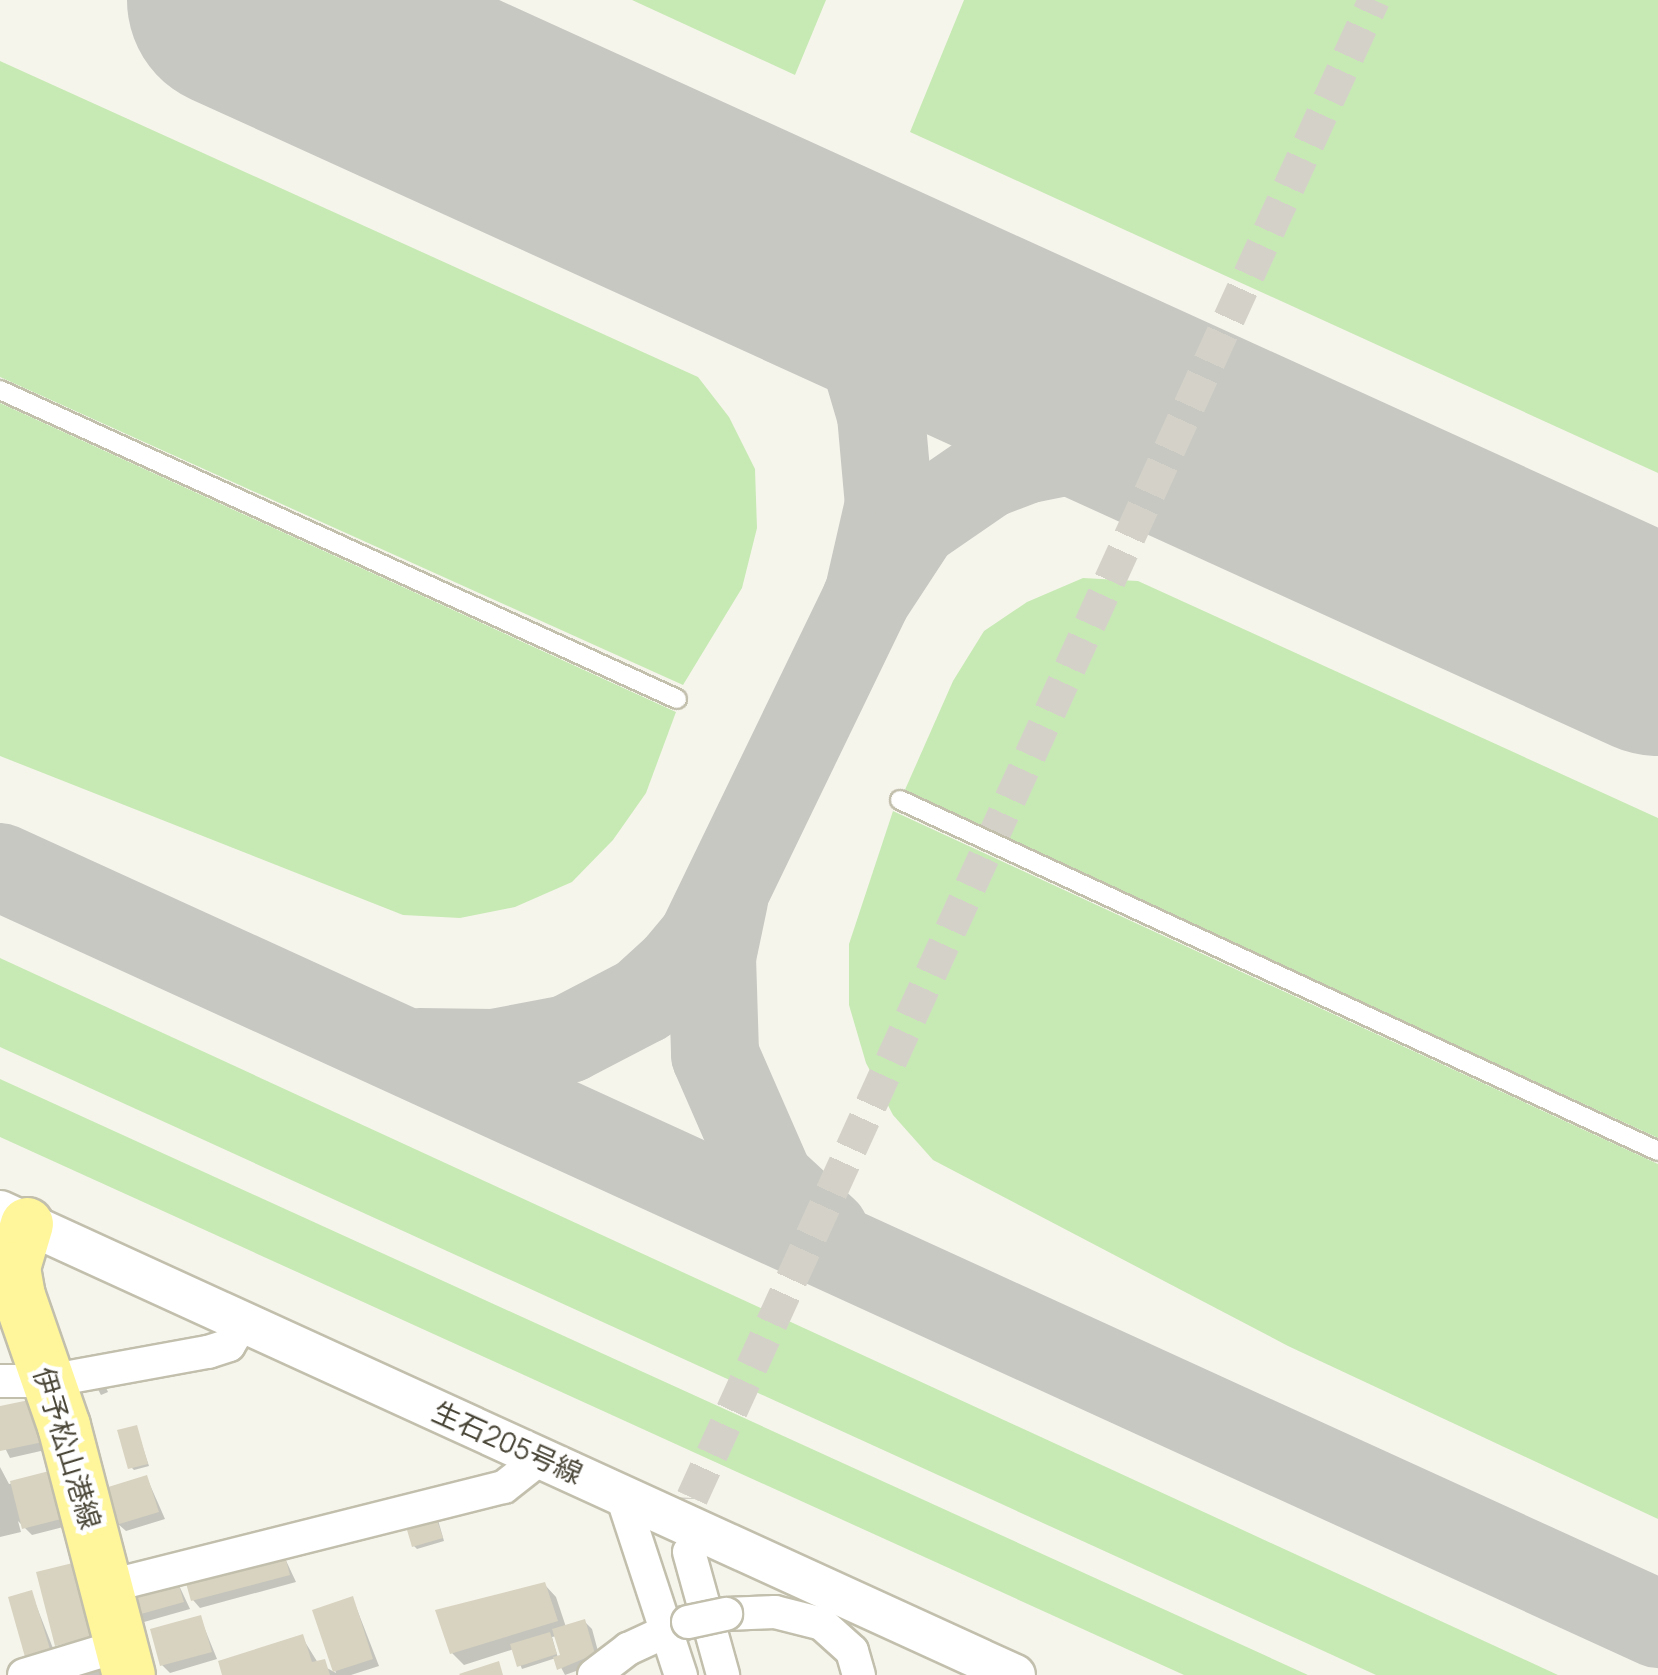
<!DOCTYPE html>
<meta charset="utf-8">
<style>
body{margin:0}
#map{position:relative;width:1658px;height:1675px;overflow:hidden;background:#f6f5ec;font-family:Manrope,"Noto Sans JP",sans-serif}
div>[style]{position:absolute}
.green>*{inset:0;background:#c7eab4}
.shadow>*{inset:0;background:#0003}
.taxiway>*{height:88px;margin:-44px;padding:0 44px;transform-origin:44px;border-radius:44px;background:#c8c8c3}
.runway>*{height:218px;margin:-109px;padding:0 109px;transform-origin:109px;border-radius:109px;background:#c8c8c3}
.building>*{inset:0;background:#d8d3c0}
.minor-tunnel>*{height:32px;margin-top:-16px;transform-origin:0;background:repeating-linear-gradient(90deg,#d4d2c8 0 32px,transparent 0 48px)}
.roads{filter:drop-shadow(2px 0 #c2bfad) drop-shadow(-2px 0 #c2bfad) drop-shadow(0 2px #c2bfad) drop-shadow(0 -2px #c2bfad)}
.service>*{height:18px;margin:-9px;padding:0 9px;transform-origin:9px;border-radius:9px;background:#fff}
.minor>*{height:32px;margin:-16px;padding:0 16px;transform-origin:16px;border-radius:16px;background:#fff}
.tertiary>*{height:40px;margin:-20px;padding:0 20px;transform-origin:20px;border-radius:20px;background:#fff}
.primary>*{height:52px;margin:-26px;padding:0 26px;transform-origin:26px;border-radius:26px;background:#fff69b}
.bridges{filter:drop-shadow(2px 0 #c2bfad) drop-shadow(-2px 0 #c2bfad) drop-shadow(0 2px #c2bfad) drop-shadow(0 -2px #c2bfad)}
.minor-bridge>*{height:32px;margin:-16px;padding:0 16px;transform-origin:16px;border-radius:16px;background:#fff}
span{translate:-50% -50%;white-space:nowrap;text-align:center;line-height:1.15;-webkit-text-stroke:9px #fff;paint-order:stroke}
.street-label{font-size:28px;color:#4b4739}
</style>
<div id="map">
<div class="green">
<i style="clip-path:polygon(632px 0,826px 0,795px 75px)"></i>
<i style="clip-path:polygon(964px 0,1658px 0,1658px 473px,910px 132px)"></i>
<i style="clip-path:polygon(0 61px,698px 377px,729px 417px,755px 469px,757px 528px,742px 588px,683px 685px,0 377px)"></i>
<i style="clip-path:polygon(0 403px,676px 712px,646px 793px,613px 840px,572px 882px,515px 907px,460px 918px,403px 915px,0 756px)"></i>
<i style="clip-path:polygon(1083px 578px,1138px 581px,1658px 818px,1658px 1138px,904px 792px,953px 681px,984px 631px,1027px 602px)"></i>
<i style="clip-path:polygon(893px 811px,1658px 1164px,1658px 1519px,1288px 1346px,933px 1160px,893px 1115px,866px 1063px,849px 1005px,849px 944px)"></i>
<i style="clip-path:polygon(0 958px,1558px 1675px,1376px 1675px,0 1047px)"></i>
<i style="clip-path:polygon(0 1079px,1308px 1675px,1184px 1675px,0 1137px)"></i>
</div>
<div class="shadow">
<i style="clip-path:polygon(95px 1384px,105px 1385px,108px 1392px,101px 1395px)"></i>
<i style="clip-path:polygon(0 1409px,54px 1448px,10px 1458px,0 1438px)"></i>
<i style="clip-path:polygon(136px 1427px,149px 1466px,134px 1470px,131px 1467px)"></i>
<i style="clip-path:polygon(0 1467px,9px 1484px,60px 1471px,79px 1523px,32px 1535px,18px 1521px,21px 1532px,0 1537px)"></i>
<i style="clip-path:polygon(147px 1478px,165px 1519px,126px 1531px,118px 1524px)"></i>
<i style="clip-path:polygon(438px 1520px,444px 1541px,417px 1549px,414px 1546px)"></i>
<i style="clip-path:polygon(282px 1552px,296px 1582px,200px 1608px,193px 1600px)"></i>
<i style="clip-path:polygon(176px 1579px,190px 1609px,144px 1622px,136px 1615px)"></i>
<i style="clip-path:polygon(evenodd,545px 1585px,556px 1597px,566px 1627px,585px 1622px,592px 1629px,601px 1662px,565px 1675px,556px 1658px,522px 1669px,514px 1649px,464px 1665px,452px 1653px,545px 1585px,557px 1636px,563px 1657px,558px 1658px,552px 1637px,557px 1636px)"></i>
<i style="clip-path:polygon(31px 1592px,56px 1656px,35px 1663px,28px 1655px)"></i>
<i style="clip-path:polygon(353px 1599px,379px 1666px,351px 1675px,225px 1675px,302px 1637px,318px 1663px,336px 1673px,315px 1612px)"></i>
<i style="clip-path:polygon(200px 1617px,217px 1659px,170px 1673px,162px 1665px)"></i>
<i style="clip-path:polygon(106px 1660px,113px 1675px,70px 1675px)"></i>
</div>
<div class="taxiway">
<i style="left:777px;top:245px;width:99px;rotate:49.9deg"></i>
<i style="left:841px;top:321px;width:50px;rotate:59.8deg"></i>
<i style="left:866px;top:364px;width:53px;rotate:73.6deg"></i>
<i style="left:881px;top:415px;width:89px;rotate:84.9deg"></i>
<i style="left:889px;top:504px;width:85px;rotate:102.9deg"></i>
<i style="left:0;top:867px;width:1823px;rotate:24.54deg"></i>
<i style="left:724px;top:900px;width:58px;rotate:101.9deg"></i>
<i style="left:712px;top:957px;width:98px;rotate:88.2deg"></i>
<i style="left:715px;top:1055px;width:137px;rotate:66.4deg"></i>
<i style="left:770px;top:1181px;width:75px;rotate:42.8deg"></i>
<i style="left:419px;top:1052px;width:75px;rotate:0.8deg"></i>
<i style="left:494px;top:1053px;width:75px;rotate:-10.7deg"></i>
<i style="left:568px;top:1039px;width:85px;rotate:-27.5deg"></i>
<i style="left:643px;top:1000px;width:46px;rotate:-42.4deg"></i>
<i style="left:677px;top:969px;width:39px;rotate:-50deg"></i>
<i style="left:702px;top:939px;width:377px;rotate:-64.2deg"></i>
<i style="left:866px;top:599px;width:90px;rotate:-56.8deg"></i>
<i style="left:915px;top:524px;width:86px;rotate:-34.6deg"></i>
<i style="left:986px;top:475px;width:42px;rotate:-21deg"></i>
<i style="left:1025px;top:460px;width:105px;rotate:-11.5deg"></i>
<i style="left:1128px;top:439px;width:71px;rotate:-1.6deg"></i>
</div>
<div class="runway">
<i style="left:236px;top:0;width:1562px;rotate:24.47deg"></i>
</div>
<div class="building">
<i style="clip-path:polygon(39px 1398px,48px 1441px,0 1451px,0 1406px)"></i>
<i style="clip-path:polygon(137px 1425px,148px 1464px,128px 1469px,117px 1430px)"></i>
<i style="clip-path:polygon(61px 1468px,73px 1516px,22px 1529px,10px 1481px)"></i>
<i style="clip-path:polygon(147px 1475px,159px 1512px,116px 1525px,105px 1488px)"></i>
<i style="clip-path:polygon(435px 1514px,443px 1538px,412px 1547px,405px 1523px)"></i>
<i style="clip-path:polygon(283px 1549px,290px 1575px,191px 1601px,184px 1576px)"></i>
<i style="clip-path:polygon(85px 1560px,104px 1634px,55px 1646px,36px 1572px)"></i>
<i style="clip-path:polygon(176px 1576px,184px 1602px,134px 1616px,127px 1590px)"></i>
<i style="clip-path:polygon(545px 1582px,558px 1621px,450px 1654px,435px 1610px)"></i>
<i style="clip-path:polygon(32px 1590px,50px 1649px,25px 1657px,8px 1597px)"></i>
<i style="clip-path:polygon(353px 1596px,373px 1659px,333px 1672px,312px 1610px)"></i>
<i style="clip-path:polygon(201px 1615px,212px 1652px,160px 1666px,150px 1629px)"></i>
<i style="clip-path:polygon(585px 1619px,595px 1654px,557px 1670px,553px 1657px,560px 1655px,552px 1629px)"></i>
<i style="clip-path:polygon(550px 1632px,557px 1654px,517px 1667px,510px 1644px)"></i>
<i style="clip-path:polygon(303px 1634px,312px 1662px,325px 1659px,330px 1675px,222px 1675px,218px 1661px)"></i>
<i style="clip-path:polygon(499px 1661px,503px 1675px,460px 1675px,459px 1674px)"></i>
</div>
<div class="minor-tunnel">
<i style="left:689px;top:1547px;width:49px;rotate:-86.5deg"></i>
<i style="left:692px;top:1498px;width:1646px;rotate:-65.52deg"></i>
</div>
<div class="roads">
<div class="service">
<i style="left:0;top:390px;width:744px;rotate:24.53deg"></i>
<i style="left:900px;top:800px;width:835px;rotate:24.85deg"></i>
</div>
<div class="minor">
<i style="left:0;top:1381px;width:48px"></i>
<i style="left:48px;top:1381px;width:163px;rotate:-10.3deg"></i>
<i style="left:208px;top:1352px;width:22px;rotate:-18deg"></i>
<i style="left:229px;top:1345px;width:27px;rotate:-59deg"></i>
<i style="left:621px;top:1493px;width:192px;rotate:71.8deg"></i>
<i style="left:689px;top:1552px;width:128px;rotate:74.5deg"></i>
<i style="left:109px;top:1586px;width:407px;rotate:-14.1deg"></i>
<i style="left:504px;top:1487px;width:48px;rotate:-38.3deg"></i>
<i style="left:726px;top:1614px;width:49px;rotate:-2.3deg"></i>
<i style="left:775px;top:1612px;width:49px;rotate:14.3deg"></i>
<i style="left:822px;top:1624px;width:40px;rotate:42deg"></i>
<i style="left:852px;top:1651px;width:25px;rotate:74deg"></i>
<i style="left:24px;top:1675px;width:103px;rotate:-16.9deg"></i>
<i style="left:594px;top:1675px;width:43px;rotate:-37.4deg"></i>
<i style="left:628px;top:1649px;width:62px;rotate:-24.9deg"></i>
</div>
<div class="tertiary">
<i style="left:0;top:1211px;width:1116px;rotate:24.57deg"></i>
</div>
<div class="primary">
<i style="left:27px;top:1224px;width:46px;rotate:106.5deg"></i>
<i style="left:14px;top:1268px;width:28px;rotate:80deg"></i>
<i style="left:19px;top:1296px;width:138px;rotate:70.9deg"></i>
<i style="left:64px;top:1426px;width:257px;rotate:75.4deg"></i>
</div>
</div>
<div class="bridges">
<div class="minor-bridge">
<i style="left:688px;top:1622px;width:39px;rotate:-12deg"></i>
</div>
</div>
<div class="street-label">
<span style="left:508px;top:1442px;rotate:24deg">生石205号線</span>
<span style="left:68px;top:1448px;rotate:73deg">伊予松山港線</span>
</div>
</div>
